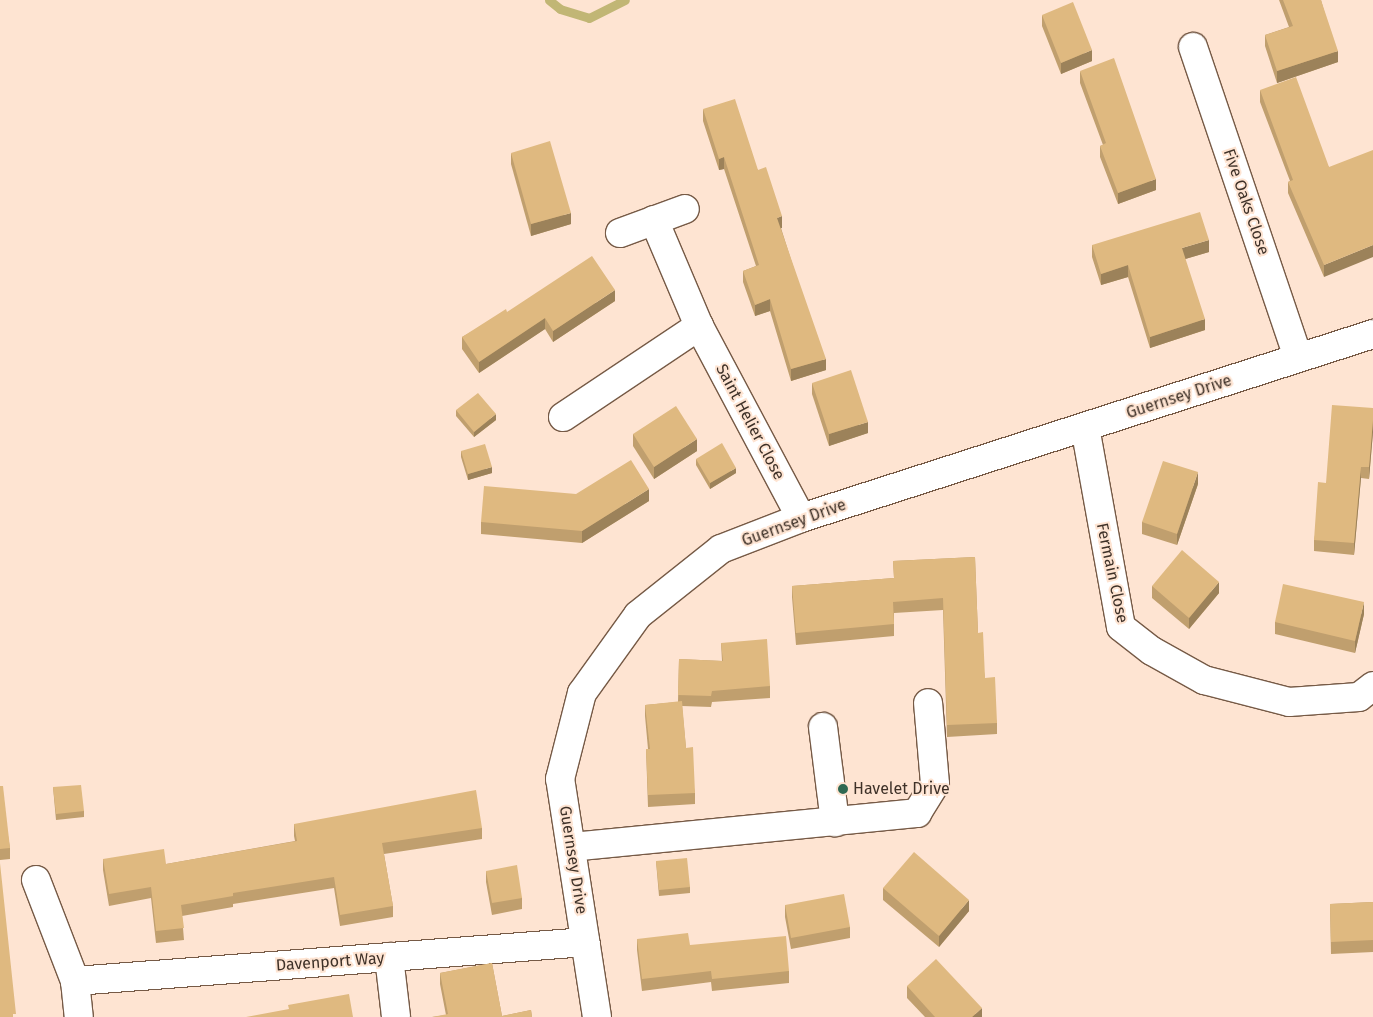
<!DOCTYPE html>
<style>
body{margin:0}
#map{position:relative;width:1373px;height:1017px;overflow:hidden;background:#fee4d2;font-family:"Fira Sans",sans-serif}
div>[style]{position:absolute}
.stream>*{height:9px;margin:-4.5px;padding:0 4.5px;transform-origin:4.5px;border-radius:4.5px;background:#c1b675}
.roads{filter:drop-shadow(1px 0 #765a46) drop-shadow(-1px 0 #765a46) drop-shadow(0 1px #765a46) drop-shadow(0 -1px #765a46)}
.minor>*{height:28px;margin:-14px;padding:0 14px;transform-origin:14px;border-radius:14px;background:#fff}
.wall>*{inset:0;background:#c09f6e}
.shaded-wall>*{inset:0;background:#9c825a}
.building>*{inset:0;background:#dfb980}
.dots>*{width:14px;height:14px;translate:-50% -50%;box-sizing:border-box;border:2px solid #fee4d2;border-radius:50%}
span{translate:-50% -50%;white-space:nowrap;text-align:center;line-height:1.15;-webkit-text-stroke:4px #fee4d2;paint-order:stroke}
.street-label{font-size:16px;color:#3e3128}
.poi-label{font-size:16px;color:#3e3128}
.left{translate:0 -50%;text-align:left}
</style>
<div id="map">
<div class="stream">
<i style="left:549px;top:0;width:14px;rotate:39deg"></i>
<i style="left:560px;top:9px;width:30px;rotate:17deg"></i>
<i style="left:589px;top:18px;width:40px;rotate:-26.6deg"></i>
</div>
<div class="roads">
<div class="minor">
<i style="left:1193px;top:47px;width:328px;rotate:71.3deg"></i>
<i style="left:654px;top:220px;width:115px;rotate:67deg"></i>
<i style="left:699px;top:326px;width:217px;rotate:62deg"></i>
<i style="left:620px;top:233px;width:69px;rotate:-20.3deg"></i>
<i style="left:563px;top:417px;width:164px;rotate:-33.8deg"></i>
<i style="left:1085px;top:427px;width:203px;rotate:79.8deg"></i>
<i style="left:1121px;top:627px;width:39px;rotate:38deg"></i>
<i style="left:1152px;top:651px;width:60px;rotate:29.1deg"></i>
<i style="left:1204px;top:680px;width:88px;rotate:14.5deg"></i>
<i style="left:1289px;top:702px;width:70px;rotate:-4.1deg"></i>
<i style="left:1359px;top:697px;width:18px;rotate:-38deg"></i>
<i style="left:823px;top:727px;width:96px;rotate:82.8deg"></i>
<i style="left:571px;top:847px;width:348px;rotate:-5.6deg"></i>
<i style="left:917px;top:813px;width:34px;rotate:-58deg"></i>
<i style="left:935px;top:784px;width:81px;rotate:-94.9deg"></i>
<i style="left:36px;top:880px;width:108px;rotate:68.9deg"></i>
<i style="left:75px;top:981px;width:36px;rotate:84deg"></i>
<i style="left:389px;top:957px;width:60px;rotate:83.3deg"></i>
<i style="left:75px;top:981px;width:512px;rotate:-4.36deg"></i>
<i style="left:597px;top:1017px;width:241px;rotate:-98.8deg"></i>
<i style="left:560px;top:779px;width:89px;rotate:-75.7deg"></i>
<i style="left:582px;top:693px;width:96px;rotate:-54.3deg"></i>
<i style="left:638px;top:615px;width:106px;rotate:-38.5deg"></i>
<i style="left:721px;top:549px;width:86px;rotate:-21.2deg"></i>
<i style="left:801px;top:518px;width:601px;rotate:-17.83deg"></i>
</div>
</div>
<div class="wall">
<i style="clip-path:polygon(1279px 0,1321px 0,1338px 62px,1277px 83px,1265px 46px,1265px 35px,1289px 27px)"></i>
<i style="clip-path:polygon(1042px 15px,1092px 61px,1061px 74px,1042px 26px)"></i>
<i style="clip-path:polygon(1080px 71px,1156px 190px,1118px 204px,1100px 157px,1100px 146px,1103px 145px,1080px 83px)"></i>
<i style="clip-path:polygon(1260px 90px,1329px 167px,1324px 277px,1288px 193px,1288px 182px,1290px 181px,1260px 102px)"></i>
<i style="clip-path:polygon(703px 109px,758px 170px,782px 228px,781px 228px,826px 370px,791px 381px,770px 311px,755px 316px,743px 282px,743px 271px,756px 266px,724px 169px,719px 170px,703px 121px)"></i>
<i style="clip-path:polygon(511px 153px,571px 224px,531px 236px,511px 164px)"></i>
<i style="clip-path:polygon(1092px 245px,1209px 252px,1185px 259px,1205px 330px,1150px 348px,1128px 277px,1101px 285px,1092px 257px)"></i>
<i style="clip-path:polygon(615px 301px,553px 342px,545px 329px,479px 373px,462px 349px,462px 337px,507px 312px)"></i>
<i style="clip-path:polygon(812px 383px,868px 433px,829px 446px,812px 394px)"></i>
<i style="clip-path:polygon(1373px 408px,1373px 432px,1369px 479px,1361px 478px,1354px 555px,1314px 551px,1314px 540px,1326px 483px)"></i>
<i style="clip-path:polygon(456px 410px,496px 420px,474px 437px,456px 416px)"></i>
<i style="clip-path:polygon(633px 434px,697px 451px,654px 479px,633px 446px)"></i>
<i style="clip-path:polygon(461px 451px,492px 473px,468px 480px,461px 457px)"></i>
<i style="clip-path:polygon(696px 459px,736px 473px,710px 489px,696px 465px)"></i>
<i style="clip-path:polygon(1198px 484px,1177px 545px,1142px 534px,1142px 522px)"></i>
<i style="clip-path:polygon(649px 501px,582px 543px,481px 534px,481px 522px)"></i>
<i style="clip-path:polygon(975px 557px,978px 633px,985px 678px,997px 723px,997px 734px,947px 737px,943px 610px,894px 613px,894px 636px,796px 645px,792px 597px,792px 586px,894px 578px,893px 561px)"></i>
<i style="clip-path:polygon(1152px 586px,1219px 593px,1189px 629px,1152px 598px)"></i>
<i style="clip-path:polygon(1364px 614px,1355px 653px,1275px 634px,1275px 622px)"></i>
<i style="clip-path:polygon(721px 643px,770px 686px,770px 698px,712px 702px,711px 707px,682px 706px,686px 748px,695px 793px,695px 804px,648px 807px,646px 749px,648px 749px,645px 716px,645px 705px,678px 702px,679px 659px,722px 661px)"></i>
<i style="clip-path:polygon(0 786px,10px 848px,10px 859px,0 860px)"></i>
<i style="clip-path:polygon(53px 787px,84px 811px,84px 817px,56px 820px)"></i>
<i style="clip-path:polygon(294px 824px,482px 828px,482px 839px,384px 854px,393px 906px,393px 917px,340px 926px,334px 888px,233px 904px,233px 907px,182px 916px,184px 940px,156px 943px,151px 898px,109px 906px,103px 870px,103px 859px,166px 864px,295px 841px,294px 836px)"></i>
<i style="clip-path:polygon(656px 861px,690px 887px,690px 893px,659px 896px)"></i>
<i style="clip-path:polygon(486px 871px,522px 898px,522px 909px,492px 915px,486px 882px)"></i>
<i style="clip-path:polygon(883px 888px,969px 911px,939px 947px,883px 900px)"></i>
<i style="clip-path:polygon(1373px 902px,1373px 952px,1331px 954px,1330px 904px)"></i>
<i style="clip-path:polygon(785px 905px,850px 927px,850px 938px,791px 949px,785px 917px)"></i>
<i style="clip-path:polygon(637px 939px,690px 945px,789px 971px,789px 983px,712px 991px,711px 982px,642px 991px,637px 950px)"></i>
<i style="clip-path:polygon(492px 963px,502px 1016px,531px 1010px,532px 1017px,432px 1017px,446px 1015px,440px 984px,440px 973px)"></i>
<i style="clip-path:polygon(907px 986px,982px 1017px,925px 1017px,907px 998px)"></i>
</div>
<div class="shaded-wall">
<i style="clip-path:polygon(1092px 50px,1092px 61px,1061px 74px,1061px 63px)"></i>
<i style="clip-path:polygon(1338px 51px,1338px 62px,1277px 83px,1277px 71px)"></i>
<i style="clip-path:polygon(724px 157px,724px 169px,719px 170px,719px 159px)"></i>
<i style="clip-path:polygon(1156px 179px,1156px 190px,1118px 204px,1118px 193px)"></i>
<i style="clip-path:polygon(571px 213px,571px 224px,531px 236px,531px 224px)"></i>
<i style="clip-path:polygon(782px 216px,782px 228px,777px 229px,777px 218px)"></i>
<i style="clip-path:polygon(1209px 240px,1209px 252px,1182px 260px,1182px 248px)"></i>
<i style="clip-path:polygon(1373px 245px,1373px 257px,1324px 277px,1324px 265px)"></i>
<i style="clip-path:polygon(1128px 265px,1128px 277px,1101px 285px,1101px 274px)"></i>
<i style="clip-path:polygon(615px 290px,615px 301px,553px 342px,553px 331px)"></i>
<i style="clip-path:polygon(770px 299px,770px 311px,755px 316px,755px 305px)"></i>
<i style="clip-path:polygon(545px 318px,545px 329px,479px 373px,479px 362px)"></i>
<i style="clip-path:polygon(1205px 319px,1205px 330px,1150px 348px,1150px 337px)"></i>
<i style="clip-path:polygon(826px 359px,826px 370px,791px 381px,791px 369px)"></i>
<i style="clip-path:polygon(496px 414px,496px 420px,474px 437px,474px 432px)"></i>
<i style="clip-path:polygon(1373px 420px,1373px 432px,1369px 479px,1369px 467px)"></i>
<i style="clip-path:polygon(868px 422px,868px 433px,829px 446px,829px 434px)"></i>
<i style="clip-path:polygon(697px 439px,697px 451px,654px 479px,654px 467px)"></i>
<i style="clip-path:polygon(492px 467px,492px 473px,468px 480px,468px 474px)"></i>
<i style="clip-path:polygon(1361px 467px,1361px 478px,1354px 555px,1354px 543px)"></i>
<i style="clip-path:polygon(736px 468px,736px 473px,710px 489px,710px 483px)"></i>
<i style="clip-path:polygon(1198px 472px,1198px 484px,1177px 545px,1177px 534px)"></i>
<i style="clip-path:polygon(649px 489px,649px 501px,582px 543px,582px 531px)"></i>
<i style="clip-path:polygon(1219px 582px,1219px 593px,1189px 629px,1189px 618px)"></i>
<i style="clip-path:polygon(1364px 602px,1364px 614px,1355px 653px,1355px 641px)"></i>
<i style="clip-path:polygon(969px 900px,969px 911px,939px 947px,939px 936px)"></i>
<i style="clip-path:polygon(982px 1008px,982px 1017px,972px 1017px)"></i>
</div>
<div class="building">
<i style="clip-path:polygon(1283px 0,1321px 0,1338px 51px,1277px 71px,1265px 35px,1293px 26px)"></i>
<i style="clip-path:polygon(1073px 2px,1092px 50px,1061px 63px,1042px 15px)"></i>
<i style="clip-path:polygon(1114px 58px,1156px 179px,1118px 193px,1100px 146px,1106px 143px,1080px 71px)"></i>
<i style="clip-path:polygon(1296px 77px,1329px 167px,1373px 150px,1373px 245px,1324px 265px,1288px 182px,1293px 180px,1260px 90px)"></i>
<i style="clip-path:polygon(735px 99px,758px 170px,766px 167px,782px 216px,777px 218px,826px 359px,791px 369px,770px 299px,755px 305px,743px 271px,759px 265px,724px 157px,719px 159px,703px 109px)"></i>
<i style="clip-path:polygon(550px 141px,571px 213px,531px 224px,511px 153px)"></i>
<i style="clip-path:polygon(1200px 212px,1209px 240px,1182px 248px,1205px 319px,1150px 337px,1128px 265px,1101px 274px,1092px 245px)"></i>
<i style="clip-path:polygon(592px 256px,615px 290px,553px 331px,545px 318px,479px 362px,462px 337px,506px 309px,507px 312px)"></i>
<i style="clip-path:polygon(851px 370px,868px 422px,829px 434px,812px 383px)"></i>
<i style="clip-path:polygon(478px 393px,496px 414px,474px 432px,456px 410px)"></i>
<i style="clip-path:polygon(1332px 405px,1373px 408px,1373px 420px,1369px 467px,1361px 467px,1354px 543px,1314px 540px,1318px 482px,1326px 483px)"></i>
<i style="clip-path:polygon(676px 406px,697px 439px,654px 467px,633px 434px)"></i>
<i style="clip-path:polygon(722px 443px,736px 468px,710px 483px,696px 459px)"></i>
<i style="clip-path:polygon(485px 444px,492px 467px,468px 474px,461px 451px)"></i>
<i style="clip-path:polygon(631px 460px,649px 489px,582px 531px,481px 522px,484px 486px,576px 494px)"></i>
<i style="clip-path:polygon(1163px 461px,1198px 472px,1177px 534px,1142px 522px)"></i>
<i style="clip-path:polygon(1182px 550px,1219px 582px,1189px 618px,1152px 586px)"></i>
<i style="clip-path:polygon(975px 557px,978px 633px,983px 632px,985px 678px,995px 677px,997px 723px,947px 725px,943px 598px,893px 602px,894px 624px,796px 633px,792px 586px,894px 578px,893px 561px)"></i>
<i style="clip-path:polygon(1283px 584px,1364px 602px,1355px 641px,1275px 622px)"></i>
<i style="clip-path:polygon(767px 639px,770px 686px,712px 691px,711px 696px,678px 695px,679px 659px,723px 661px,721px 643px)"></i>
<i style="clip-path:polygon(682px 701px,686px 748px,693px 747px,695px 793px,648px 795px,646px 749px,650px 749px,645px 705px)"></i>
<i style="clip-path:polygon(81px 785px,84px 811px,56px 814px,53px 787px)"></i>
<i style="clip-path:polygon(0 786px,3px 786px,10px 848px,0 849px)"></i>
<i style="clip-path:polygon(476px 790px,482px 828px,382px 843px,393px 906px,340px 915px,334px 877px,233px 893px,233px 896px,181px 905px,184px 928px,156px 931px,151px 887px,109px 894px,103px 859px,164px 849px,166px 864px,297px 841px,294px 824px)"></i>
<i style="clip-path:polygon(914px 852px,969px 900px,939px 936px,883px 888px)"></i>
<i style="clip-path:polygon(687px 858px,690px 887px,659px 890px,656px 861px)"></i>
<i style="clip-path:polygon(0 863px,16px 1014px,13px 1014px,13px 1017px,0 1017px)"></i>
<i style="clip-path:polygon(517px 865px,522px 898px,492px 903px,486px 871px)"></i>
<i style="clip-path:polygon(844px 894px,850px 927px,791px 938px,785px 905px)"></i>
<i style="clip-path:polygon(1373px 902px,1373px 940px,1331px 942px,1330px 904px)"></i>
<i style="clip-path:polygon(688px 933px,690px 945px,786px 936px,789px 971px,712px 979px,711px 971px,642px 979px,637px 939px)"></i>
<i style="clip-path:polygon(936px 959px,982px 1008px,972px 1017px,935px 1017px,907px 986px)"></i>
<i style="clip-path:polygon(492px 963px,502px 1016px,531px 1010px,532px 1017px,432px 1017px,448px 1014px,440px 973px)"></i>
<i style="clip-path:polygon(349px 994px,353px 1017px,246px 1017px,289px 1009px,288px 1005px)"></i>
</div>
<div class="dots">
<i style="left:843px;top:789px;background:#2e6852"></i>
</div>
<div class="street-label">
<span style="left:1246px;top:202px;rotate:71deg">Five Oaks Close</span>
<span style="left:1179px;top:397px;rotate:-18deg">Guernsey Drive</span>
<span style="left:750px;top:422px;rotate:62deg">Saint Helier Close</span>
<span style="left:794px;top:523px;rotate:-20deg">Guernsey Drive</span>
<span style="left:1112px;top:573px;rotate:78deg">Fermain Close</span>
<span style="left:573px;top:860px;rotate:81deg">Guernsey Drive</span>
<span style="left:330px;top:962px;rotate:-4deg">Davenport Way</span>
</div>
<div class="poi-label">
<span class="left" style="left:853px;top:789px">Havelet Drive</span>
</div>
</div>
